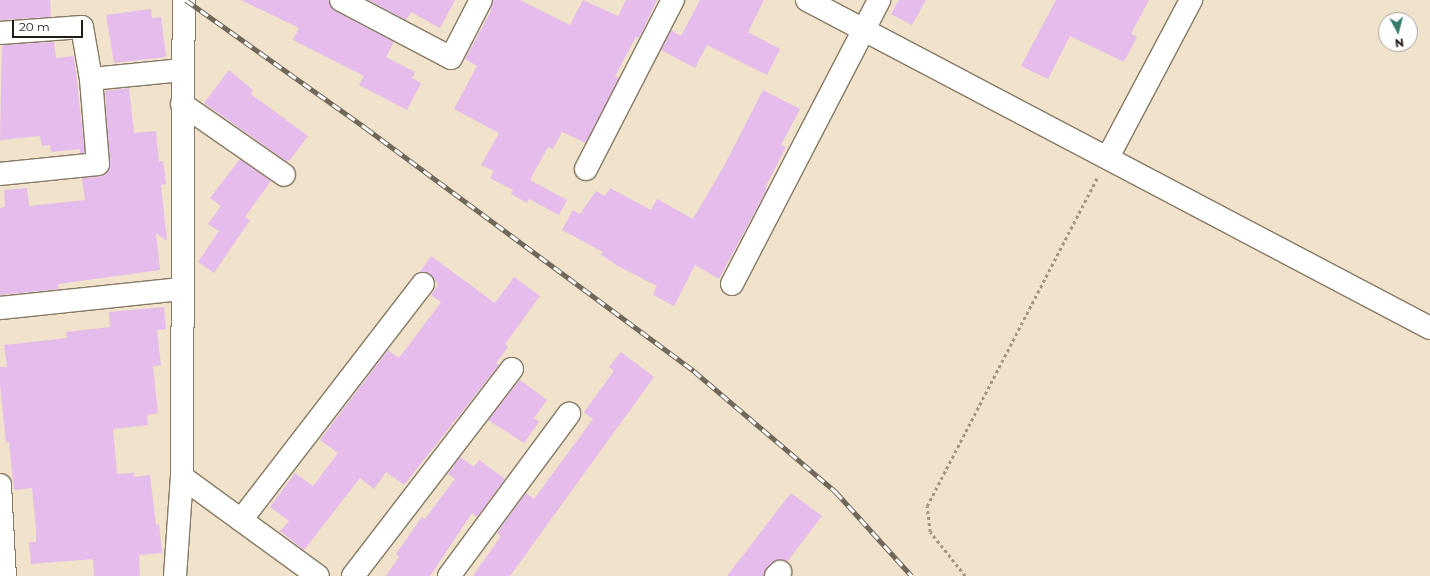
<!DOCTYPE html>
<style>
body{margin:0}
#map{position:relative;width:1430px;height:576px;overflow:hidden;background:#f0e2cb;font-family:Montserrat,sans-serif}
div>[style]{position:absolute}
.building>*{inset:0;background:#e5bceb}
.path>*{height:2.5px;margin-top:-1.25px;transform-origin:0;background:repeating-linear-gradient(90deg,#a19685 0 3px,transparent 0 6px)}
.roads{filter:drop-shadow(1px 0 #867a65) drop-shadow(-1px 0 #867a65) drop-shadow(0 1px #867a65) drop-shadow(0 -1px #867a65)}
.minor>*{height:22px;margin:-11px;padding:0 11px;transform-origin:11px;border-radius:11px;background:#fff}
.rail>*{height:4.5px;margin-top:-2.25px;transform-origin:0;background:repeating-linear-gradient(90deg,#fff 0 9px,#70685a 0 18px);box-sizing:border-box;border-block:1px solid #70685a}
span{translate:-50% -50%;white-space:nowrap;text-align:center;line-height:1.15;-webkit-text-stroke:4px #fff;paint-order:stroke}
.north{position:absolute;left:1378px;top:12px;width:40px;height:40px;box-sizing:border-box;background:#fff;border:1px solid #a6a4a1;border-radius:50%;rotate:173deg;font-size:11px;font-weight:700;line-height:16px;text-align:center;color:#211c14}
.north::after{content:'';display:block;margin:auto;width:14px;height:18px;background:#367b6e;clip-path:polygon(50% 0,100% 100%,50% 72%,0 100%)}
.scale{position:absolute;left:12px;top:20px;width:71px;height:18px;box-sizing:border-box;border:2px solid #211c14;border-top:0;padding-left:5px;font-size:12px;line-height:14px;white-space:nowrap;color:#211c14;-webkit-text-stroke:3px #fff;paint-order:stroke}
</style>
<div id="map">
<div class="building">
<i style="clip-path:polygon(0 0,50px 0,51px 17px,0 20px)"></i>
<i style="clip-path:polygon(241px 0,329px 0,335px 11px,394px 42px,386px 57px,415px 72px,412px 78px,421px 83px,407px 110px,359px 85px,364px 76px,293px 40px,299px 28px)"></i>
<i style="clip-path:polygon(368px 0,455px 0,440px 28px,411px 12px,406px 20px)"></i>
<i style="clip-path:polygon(493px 0,520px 0,570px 25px,583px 0,618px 16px,626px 0,657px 0,639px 38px,636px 37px,615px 76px,619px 78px,586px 143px,562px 132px,553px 149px,548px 147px,530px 180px,567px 200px,559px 215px,529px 199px,527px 203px,511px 194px,513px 190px,490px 178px,494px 171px,481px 165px,499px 133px,454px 109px,477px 66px,465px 59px,490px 13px)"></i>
<i style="clip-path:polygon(700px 0,764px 0,748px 32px,780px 49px,767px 75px,707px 45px,695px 68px,661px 50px,671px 30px,681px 36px)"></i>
<i style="clip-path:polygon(899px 0,926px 0,912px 25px,891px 14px)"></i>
<i style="clip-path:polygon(1056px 0,1149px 0,1131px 34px,1137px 37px,1124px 62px,1070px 36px,1048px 79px,1021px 66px)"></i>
<i style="clip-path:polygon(151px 9px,152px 18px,161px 17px,166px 57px,114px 63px,106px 15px)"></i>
<i style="clip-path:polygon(54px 42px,56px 58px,74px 56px,85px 153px,80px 153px,80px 149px,51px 152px,50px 145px,42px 146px,40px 136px,0 140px,2px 45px)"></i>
<i style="clip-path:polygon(229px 70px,253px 90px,251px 94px,308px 136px,290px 160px,286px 161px,204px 103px)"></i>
<i style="clip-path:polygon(129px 88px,134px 133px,156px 131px,159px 162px,163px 161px,166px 184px,161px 185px,167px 241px,156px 233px,160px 270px,58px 284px,59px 289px,0 295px,0 208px,5px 207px,4px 190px,27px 188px,29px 206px,85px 200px,82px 178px,100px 176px,109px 169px,105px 91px)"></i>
<i style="clip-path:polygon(763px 90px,800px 109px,781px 145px,786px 147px,765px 188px,767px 189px,719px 279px,695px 265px,674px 306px,653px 295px,657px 286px,618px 266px,601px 255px,603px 252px,562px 230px,573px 210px,580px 214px,596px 191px,605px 196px,610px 188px,651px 210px,657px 199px,693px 219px,724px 166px)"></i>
<i style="clip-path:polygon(240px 159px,271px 181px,245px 217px,250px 220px,214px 273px,198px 262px,219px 231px,208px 224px,221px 206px,210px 198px)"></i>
<i style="clip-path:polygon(431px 256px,495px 303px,514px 277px,540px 296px,505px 344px,508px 347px,496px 363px,499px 365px,404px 485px,386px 472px,374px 489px,360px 478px,304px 550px,280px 531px,289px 521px,270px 507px,295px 473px,313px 486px,338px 453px,320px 440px,388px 350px,399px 358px,441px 302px,431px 295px,438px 285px,434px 279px,430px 274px,420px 272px)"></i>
<i style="clip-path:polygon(164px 307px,166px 329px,157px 330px,161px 365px,153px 366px,158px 413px,147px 415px,148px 425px,113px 429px,117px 474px,134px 473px,134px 477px,150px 475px,156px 525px,159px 524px,162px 553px,139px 555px,140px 576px,94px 576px,93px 559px,31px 564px,29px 542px,36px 542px,36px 528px,32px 488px,14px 490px,9px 442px,6px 443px,0 384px,0 367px,7px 367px,4px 345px,67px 338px,66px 332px,110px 327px,109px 312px)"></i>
<i style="clip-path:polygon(621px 352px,654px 377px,510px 576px,473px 576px,501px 536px,497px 533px,526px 493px,534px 499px,593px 419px,584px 412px,614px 371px,609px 367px)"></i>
<i style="clip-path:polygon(520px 380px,547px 400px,534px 418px,539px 422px,524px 443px,488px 420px)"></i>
<i style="clip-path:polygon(460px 457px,474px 467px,479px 460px,505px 479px,477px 517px,472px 513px,430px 576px,386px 576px,399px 557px,396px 554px,422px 517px,425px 519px,455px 479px,448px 474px)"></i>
<i style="clip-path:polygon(791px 493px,822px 516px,787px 562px,777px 560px,771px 563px,764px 576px,727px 576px)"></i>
</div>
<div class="path">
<i style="left:965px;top:576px;width:56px;rotate:-128.5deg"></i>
<i style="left:930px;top:532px;width:26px;rotate:-97deg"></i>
<i style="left:927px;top:506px;width:369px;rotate:-62.6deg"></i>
</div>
<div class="roads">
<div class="minor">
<i style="left:341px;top:0;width:124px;rotate:27.8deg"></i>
<i style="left:451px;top:58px;width:65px;rotate:-62.7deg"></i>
<i style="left:807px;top:0;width:704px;rotate:27.77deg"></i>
<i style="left:0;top:33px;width:82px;rotate:-4.2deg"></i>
<i style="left:82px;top:27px;width:53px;rotate:80.2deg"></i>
<i style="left:91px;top:79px;width:85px;rotate:85.3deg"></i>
<i style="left:98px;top:164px;width:99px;rotate:174.2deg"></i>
<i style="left:91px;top:79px;width:91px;rotate:-5.6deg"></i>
<i style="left:182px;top:104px;width:124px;rotate:34.8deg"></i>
<i style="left:1108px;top:157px;width:178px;rotate:-62.1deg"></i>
<i style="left:586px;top:169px;width:190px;rotate:-62.8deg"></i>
<i style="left:732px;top:284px;width:320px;rotate:-62.6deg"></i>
<i style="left:0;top:308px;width:183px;rotate:-6deg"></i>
<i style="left:182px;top:477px;width:168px;rotate:36.1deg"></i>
<i style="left:0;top:485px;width:91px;rotate:86.9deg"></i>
<i style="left:241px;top:520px;width:298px;rotate:-52.4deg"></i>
<i style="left:175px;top:576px;width:99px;rotate:-86deg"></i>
<i style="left:182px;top:477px;width:477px;rotate:-89.8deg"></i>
<i style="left:353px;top:576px;width:261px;rotate:-52.5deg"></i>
<i style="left:449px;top:576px;width:202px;rotate:-53.5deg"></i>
<i style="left:776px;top:576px;width:6px;rotate:-45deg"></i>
</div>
</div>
<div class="rail">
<i style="left:186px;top:0;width:221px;rotate:35.4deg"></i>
<i style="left:366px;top:128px;width:408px;rotate:36.5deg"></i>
<i style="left:694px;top:371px;width:187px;rotate:40.4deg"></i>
<i style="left:836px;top:492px;width:113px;rotate:47.9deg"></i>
</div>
<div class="north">N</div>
<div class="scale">20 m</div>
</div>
